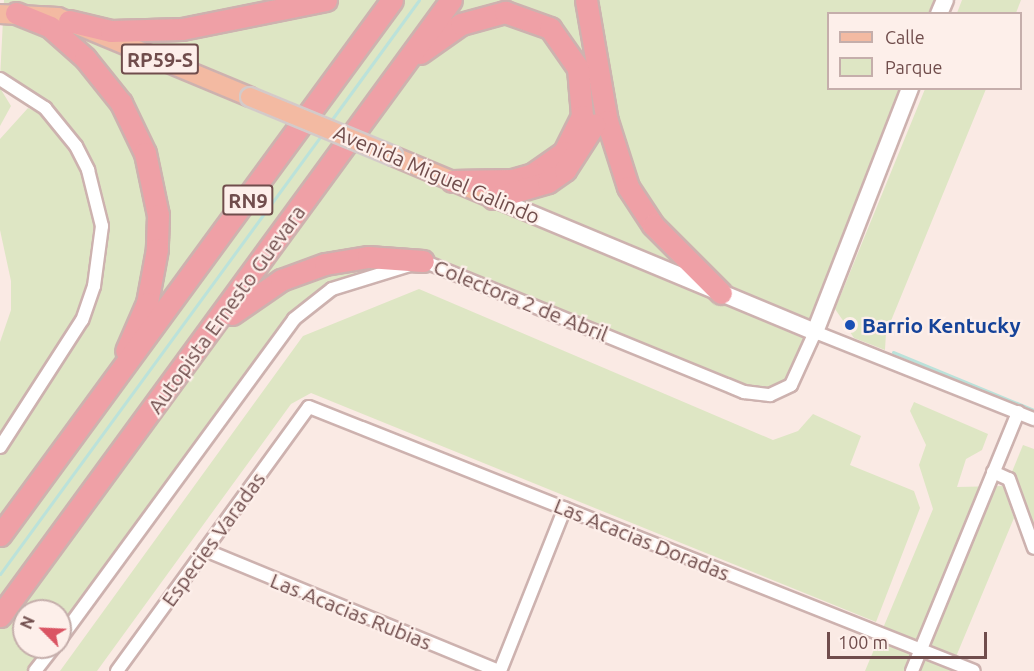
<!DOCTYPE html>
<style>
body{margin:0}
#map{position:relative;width:1034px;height:671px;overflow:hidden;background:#faeae4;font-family:Ubuntu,sans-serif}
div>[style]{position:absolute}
.green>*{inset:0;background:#dee6c4}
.stream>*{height:3px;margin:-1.5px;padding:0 1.5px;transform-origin:1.5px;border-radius:1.5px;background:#bbe2da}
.roads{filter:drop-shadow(2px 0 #cdb2af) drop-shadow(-2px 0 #cdb2af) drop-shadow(0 2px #cdb2af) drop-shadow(0 -2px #cdb2af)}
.street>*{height:12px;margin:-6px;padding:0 6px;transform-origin:6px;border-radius:6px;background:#fff}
.secondary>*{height:16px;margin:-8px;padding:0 8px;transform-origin:8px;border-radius:8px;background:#fff}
.primary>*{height:18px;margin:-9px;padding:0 9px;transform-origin:9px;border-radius:9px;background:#f3baa2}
.highway>*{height:21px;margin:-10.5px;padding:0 10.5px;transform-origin:10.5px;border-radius:10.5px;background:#efa0a6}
.bridges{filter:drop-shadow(2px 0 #d4cac9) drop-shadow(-2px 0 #d4cac9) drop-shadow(0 2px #d4cac9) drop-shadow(0 -2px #d4cac9)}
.primary-bridge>*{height:18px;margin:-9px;padding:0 9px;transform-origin:9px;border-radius:9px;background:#f3baa2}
.dots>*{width:16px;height:16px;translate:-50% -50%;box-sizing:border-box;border:3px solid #fdefea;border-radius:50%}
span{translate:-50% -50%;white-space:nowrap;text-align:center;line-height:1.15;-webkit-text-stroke:4.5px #fdefea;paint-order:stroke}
.shield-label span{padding:2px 4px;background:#fdefea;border:2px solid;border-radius:4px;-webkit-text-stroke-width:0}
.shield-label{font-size:20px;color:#704d4c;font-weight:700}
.street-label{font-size:21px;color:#704d4c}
.transit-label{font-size:21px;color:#164399;font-weight:700}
.left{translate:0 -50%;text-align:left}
.legend{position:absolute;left:827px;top:12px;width:195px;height:78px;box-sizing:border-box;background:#fdefea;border:2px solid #c5aeab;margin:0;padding:8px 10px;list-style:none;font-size:18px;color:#704d4c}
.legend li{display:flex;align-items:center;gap:12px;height:30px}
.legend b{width:30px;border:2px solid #c5aeab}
.north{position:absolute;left:12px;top:599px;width:60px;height:60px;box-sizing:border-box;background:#fdefea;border:2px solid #c5aeab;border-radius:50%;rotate:294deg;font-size:16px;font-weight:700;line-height:24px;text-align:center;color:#704d4c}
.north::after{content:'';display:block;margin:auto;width:21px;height:27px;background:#da5463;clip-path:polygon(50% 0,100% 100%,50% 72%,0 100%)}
.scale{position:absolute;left:827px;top:632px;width:160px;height:27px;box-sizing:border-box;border:3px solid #704d4c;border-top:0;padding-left:8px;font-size:18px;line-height:21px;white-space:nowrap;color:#704d4c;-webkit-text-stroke:4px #fdefea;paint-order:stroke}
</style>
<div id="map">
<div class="green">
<i style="clip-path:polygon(4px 0,945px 0,939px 13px,828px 14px,828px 88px,910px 89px,791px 385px,757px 395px,423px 261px,310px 303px,60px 639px,60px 611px,24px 611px,24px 647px,54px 647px,35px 671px,0 671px,0 447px,94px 286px,97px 200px,63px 128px,0 79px)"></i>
<i style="clip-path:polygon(962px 0,1021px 0,1016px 13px,957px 13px)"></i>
<i style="clip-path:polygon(0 88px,11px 106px,0 126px)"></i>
<i style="clip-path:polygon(925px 89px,986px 89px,886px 333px,885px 350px,854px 338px,850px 332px,857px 327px,850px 317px,844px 322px,835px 309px)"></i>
<i style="clip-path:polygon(28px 108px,45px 116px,85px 175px,95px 231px,84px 296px,70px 328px,0 435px,0 342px,11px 310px,11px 281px,0 230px,0 139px)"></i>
<i style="clip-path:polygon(419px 289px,773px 440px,798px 431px,813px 414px,861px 436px,850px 465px,914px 491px,920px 508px,876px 622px,311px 393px,291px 404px,97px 671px,60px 671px,303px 336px)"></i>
<i style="clip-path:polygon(914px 402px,988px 434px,982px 450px,966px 459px,957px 487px,1003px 486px,1014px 518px,950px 671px,865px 671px,933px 509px,919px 465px,926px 445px,910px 411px)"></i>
<i style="clip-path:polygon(1023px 445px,1034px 449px,1034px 548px,1009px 479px)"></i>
</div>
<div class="stream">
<i style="left:330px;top:122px;width:151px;rotate:-53.9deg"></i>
<i style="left:893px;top:352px;width:152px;rotate:22.4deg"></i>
<i style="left:0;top:574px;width:547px;rotate:-53.78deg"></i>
</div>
<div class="roads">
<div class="street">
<i style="left:0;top:79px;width:54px;rotate:32.8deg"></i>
<i style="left:45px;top:108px;width:49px;rotate:50.8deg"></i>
<i style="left:76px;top:146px;width:27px;rotate:63deg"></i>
<i style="left:88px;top:170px;width:58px;rotate:76deg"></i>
<i style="left:102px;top:226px;width:61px;rotate:97.6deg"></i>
<i style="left:94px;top:286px;width:36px;rotate:109deg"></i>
<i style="left:82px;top:320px;width:151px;rotate:122.8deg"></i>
<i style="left:993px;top:472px;width:17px;rotate:24deg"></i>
<i style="left:1009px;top:479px;width:73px;rotate:70.1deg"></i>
<i style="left:205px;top:550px;width:317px;rotate:22.4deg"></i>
<i style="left:60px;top:639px;width:396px;rotate:-53.8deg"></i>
<i style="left:294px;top:319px;width:48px;rotate:-38.3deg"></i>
<i style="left:332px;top:289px;width:95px;rotate:-17.1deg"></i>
<i style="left:423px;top:261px;width:347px;rotate:22.2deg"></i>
<i style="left:744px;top:392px;width:26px;rotate:7deg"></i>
<i style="left:770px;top:395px;width:23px;rotate:-25deg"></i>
<i style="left:791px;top:385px;width:58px;rotate:-65.6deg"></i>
<i style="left:815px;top:332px;width:236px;rotate:21.7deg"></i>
<i style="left:35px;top:671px;width:31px;rotate:-52deg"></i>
<i style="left:117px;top:671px;width:326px;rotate:-54deg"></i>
<i style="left:309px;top:407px;width:715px;rotate:21.65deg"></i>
<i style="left:500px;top:671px;width:175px;rotate:-68.3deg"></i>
<i style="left:912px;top:671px;width:280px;rotate:-67.7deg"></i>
</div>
<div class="secondary">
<i style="left:939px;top:14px;width:15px;rotate:-67deg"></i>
<i style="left:493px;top:198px;width:349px;rotate:22.6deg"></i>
<i style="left:815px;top:332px;width:262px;rotate:-68.7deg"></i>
</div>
<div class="primary">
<i style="left:0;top:14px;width:58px;rotate:3deg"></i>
<i style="left:58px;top:17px;width:208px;rotate:22.6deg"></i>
<i style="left:393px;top:156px;width:108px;rotate:22.8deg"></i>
</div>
<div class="highway">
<i style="left:586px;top:0;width:123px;rotate:80.2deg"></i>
<i style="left:607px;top:121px;width:69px;rotate:72.3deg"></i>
<i style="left:628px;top:187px;width:45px;rotate:56.7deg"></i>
<i style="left:653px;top:225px;width:96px;rotate:45deg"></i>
<i style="left:16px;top:13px;width:37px;rotate:22deg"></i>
<i style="left:50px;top:27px;width:47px;rotate:41.5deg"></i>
<i style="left:85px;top:58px;width:58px;rotate:51.3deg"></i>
<i style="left:121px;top:103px;width:55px;rotate:64.4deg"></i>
<i style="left:145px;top:153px;width:63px;rotate:78.2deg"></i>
<i style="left:158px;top:215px;width:34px;rotate:92deg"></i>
<i style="left:157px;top:249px;width:55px;rotate:100.5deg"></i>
<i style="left:147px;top:303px;width:52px;rotate:113.6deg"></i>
<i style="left:69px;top:21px;width:43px;rotate:13.4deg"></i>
<i style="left:111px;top:31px;width:71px;rotate:-1.6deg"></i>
<i style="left:182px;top:29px;width:147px;rotate:-11.4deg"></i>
<i style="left:420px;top:53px;width:50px;rotate:-35.3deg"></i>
<i style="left:461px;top:24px;width:46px;rotate:-15.3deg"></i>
<i style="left:505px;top:12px;width:48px;rotate:19.6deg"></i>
<i style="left:550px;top:28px;width:49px;rotate:55deg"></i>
<i style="left:578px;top:68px;width:48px;rotate:85.2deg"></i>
<i style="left:582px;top:116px;width:40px;rotate:116.6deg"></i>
<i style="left:564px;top:152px;width:38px;rotate:145deg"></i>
<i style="left:533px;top:174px;width:22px;rotate:164deg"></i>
<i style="left:512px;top:180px;width:60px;rotate:179deg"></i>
<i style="left:493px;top:198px;width:57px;rotate:-16.2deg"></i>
<i style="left:548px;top:182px;width:21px;rotate:-35deg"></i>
<i style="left:565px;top:170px;width:54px;rotate:-57.2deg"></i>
<i style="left:232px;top:314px;width:60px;rotate:-34.8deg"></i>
<i style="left:281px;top:280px;width:47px;rotate:-20deg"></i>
<i style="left:325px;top:264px;width:44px;rotate:-9.2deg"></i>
<i style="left:368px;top:257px;width:55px;rotate:4.2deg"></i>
<i style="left:0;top:535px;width:663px;rotate:-53.77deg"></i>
<i style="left:0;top:616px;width:763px;rotate:-53.79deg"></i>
</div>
</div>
<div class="bridges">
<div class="primary-bridge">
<i style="left:250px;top:97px;width:155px;rotate:22.4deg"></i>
</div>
</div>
<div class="dots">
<i style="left:850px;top:325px;background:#1a4fb4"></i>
</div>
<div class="shield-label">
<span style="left:160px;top:59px">RP59-S</span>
<span style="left:248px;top:200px">RN9</span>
</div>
<div class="street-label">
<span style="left:437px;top:174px;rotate:23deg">Avenida Miguel Galindo</span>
<span style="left:521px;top:300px;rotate:22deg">Colectora 2 de Abril</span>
<span style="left:226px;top:309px;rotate:-54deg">Autopista Ernesto Guevara</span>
<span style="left:213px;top:539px;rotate:-54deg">Especies Varadas</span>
<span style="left:642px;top:539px;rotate:22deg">Las Acacias Doradas</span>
<span style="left:351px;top:611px;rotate:22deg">Las Acacias Rubias</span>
</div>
<div class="transit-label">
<span class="left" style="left:862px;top:325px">Barrio Kentucky</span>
</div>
<ul class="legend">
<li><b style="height:8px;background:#f3baa2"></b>Calle</li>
<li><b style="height:16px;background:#dee6c4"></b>Parque</li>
</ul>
<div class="north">N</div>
<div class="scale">100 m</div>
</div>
